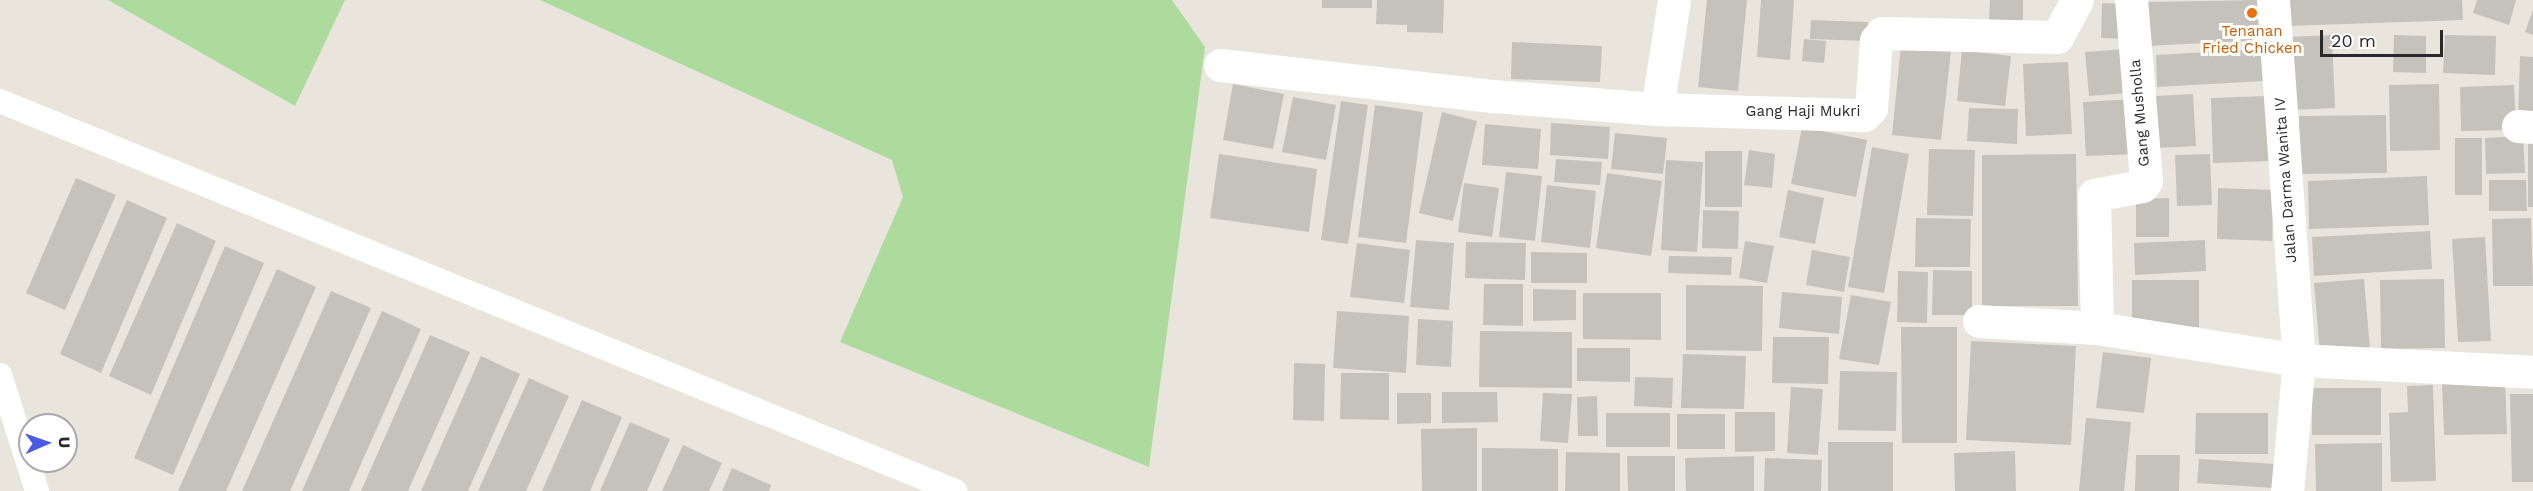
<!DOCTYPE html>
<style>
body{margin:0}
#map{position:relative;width:2533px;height:491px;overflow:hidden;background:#eae5dc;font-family:"Work Sans",sans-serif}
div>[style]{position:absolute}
.green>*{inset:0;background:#addb9e}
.building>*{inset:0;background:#c5c2bc}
.service>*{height:24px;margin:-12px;padding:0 12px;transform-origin:12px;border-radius:12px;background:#fff}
.minor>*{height:33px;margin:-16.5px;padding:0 16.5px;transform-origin:16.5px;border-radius:16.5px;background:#fff}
.dots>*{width:16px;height:16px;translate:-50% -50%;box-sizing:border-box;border:3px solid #fff;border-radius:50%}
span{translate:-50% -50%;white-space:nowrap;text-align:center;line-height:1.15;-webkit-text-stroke:6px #fff;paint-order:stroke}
.food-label{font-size:15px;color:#c56008}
.street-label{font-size:15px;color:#292929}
.north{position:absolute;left:18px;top:413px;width:60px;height:60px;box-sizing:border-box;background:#fff;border:2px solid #a9a9a9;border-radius:50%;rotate:88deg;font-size:16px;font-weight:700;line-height:24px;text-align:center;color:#292929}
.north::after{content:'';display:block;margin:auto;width:21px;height:27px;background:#4c5be7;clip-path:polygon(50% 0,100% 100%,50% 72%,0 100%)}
.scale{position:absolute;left:2320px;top:30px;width:123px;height:27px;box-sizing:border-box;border:3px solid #292929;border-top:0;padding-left:8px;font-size:18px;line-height:21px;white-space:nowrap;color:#292929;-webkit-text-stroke:4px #fff;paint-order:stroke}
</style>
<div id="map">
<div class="green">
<i style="clip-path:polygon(108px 0,345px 0,295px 106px)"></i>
<i style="clip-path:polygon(540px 0,1172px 0,1205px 47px,1149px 467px,840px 342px,903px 197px,892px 160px)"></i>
</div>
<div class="building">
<i style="clip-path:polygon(1322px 0,1372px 0,1372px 8px,1322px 8px)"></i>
<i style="clip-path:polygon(1377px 0,1444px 0,1443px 33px,1407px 32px,1407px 25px,1376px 24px)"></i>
<i style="clip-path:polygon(1707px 0,1747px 0,1738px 91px,1698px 87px)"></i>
<i style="clip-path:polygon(1761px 0,1794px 0,1790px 60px,1757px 57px)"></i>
<i style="clip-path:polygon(1990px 0,2023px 0,2023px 22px,1989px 21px)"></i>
<i style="clip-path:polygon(2260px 0,2263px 40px,2147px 46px,2145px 2px)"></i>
<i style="clip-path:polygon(2284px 0,2462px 0,2463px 20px,2285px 26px)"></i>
<i style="clip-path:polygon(2477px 0,2516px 0,2509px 25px,2473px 13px)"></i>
<i style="clip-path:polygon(2102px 3px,2127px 4px,2126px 39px,2101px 38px)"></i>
<i style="clip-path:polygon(2533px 10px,2533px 35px,2525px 32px)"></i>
<i style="clip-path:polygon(1811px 20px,1868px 22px,1867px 41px,1810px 39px)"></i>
<i style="clip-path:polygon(2332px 35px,2335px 108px,2291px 110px,2288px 37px)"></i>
<i style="clip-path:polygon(2394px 35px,2426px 36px,2426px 73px,2393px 72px)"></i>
<i style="clip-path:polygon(2445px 35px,2496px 36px,2495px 75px,2443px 73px)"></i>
<i style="clip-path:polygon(1804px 39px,1826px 41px,1824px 63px,1802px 61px)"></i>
<i style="clip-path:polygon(1512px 42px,1602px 46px,1600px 82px,1511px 79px)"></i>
<i style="clip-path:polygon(1901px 45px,1951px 51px,1941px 140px,1892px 135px)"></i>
<i style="clip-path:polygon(2124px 49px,2128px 93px,2089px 96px,2085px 52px)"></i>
<i style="clip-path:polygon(2263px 49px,2264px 81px,2157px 87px,2156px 55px)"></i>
<i style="clip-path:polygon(1962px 50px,2011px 56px,2005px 106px,1957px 101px)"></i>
<i style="clip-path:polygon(2520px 56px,2533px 57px,2533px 123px,2518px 123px)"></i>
<i style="clip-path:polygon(2068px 62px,2072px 134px,2026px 136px,2023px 64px)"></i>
<i style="clip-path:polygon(1233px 84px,1284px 94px,1273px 149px,1223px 140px)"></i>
<i style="clip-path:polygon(2439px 84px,2440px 150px,2390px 151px,2389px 85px)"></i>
<i style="clip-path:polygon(2514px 85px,2516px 130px,2461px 131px,2460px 87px)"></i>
<i style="clip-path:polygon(2193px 94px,2196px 146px,2157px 148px,2155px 96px)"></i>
<i style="clip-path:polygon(2268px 96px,2271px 161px,2213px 163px,2211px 98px)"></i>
<i style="clip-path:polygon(1293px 97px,1336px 105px,1326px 160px,1282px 152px)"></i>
<i style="clip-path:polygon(2135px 99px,2137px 154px,2086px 156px,2083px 102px)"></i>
<i style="clip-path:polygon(1341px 101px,1368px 105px,1348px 244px,1321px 240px)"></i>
<i style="clip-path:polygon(1375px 105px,1423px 112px,1406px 243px,1358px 237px)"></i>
<i style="clip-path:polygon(1969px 108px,2018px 109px,2017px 144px,1967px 141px)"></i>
<i style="clip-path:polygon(1442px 112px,1477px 121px,1453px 221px,1419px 213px)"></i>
<i style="clip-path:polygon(2386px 115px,2387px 173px,2300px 174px,2299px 116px)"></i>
<i style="clip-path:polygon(1551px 123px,1610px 127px,1608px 159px,1550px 155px)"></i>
<i style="clip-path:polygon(1485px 124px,1541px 129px,1538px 169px,1482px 165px)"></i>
<i style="clip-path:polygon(1802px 127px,1867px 140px,1856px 197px,1791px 184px)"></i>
<i style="clip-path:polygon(2528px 128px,2533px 128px,2533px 207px,2528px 207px)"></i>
<i style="clip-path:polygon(1615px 133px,1667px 138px,1663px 174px,1611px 169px)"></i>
<i style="clip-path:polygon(2523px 136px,2525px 173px,2486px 174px,2485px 138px)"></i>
<i style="clip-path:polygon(2455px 138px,2482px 138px,2482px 195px,2455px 195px)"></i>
<i style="clip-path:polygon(1872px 147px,1909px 154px,1884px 293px,1848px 287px)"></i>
<i style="clip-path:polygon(1929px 149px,1975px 150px,1973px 216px,1927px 215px)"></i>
<i style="clip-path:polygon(1749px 150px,1775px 154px,1772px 188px,1744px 185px)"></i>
<i style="clip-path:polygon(1705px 151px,1742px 151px,1742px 207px,1705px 207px)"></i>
<i style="clip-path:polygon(1219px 154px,1317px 169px,1309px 232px,1210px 218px)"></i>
<i style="clip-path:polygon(2076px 154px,2078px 306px,1982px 306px,1982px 155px)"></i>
<i style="clip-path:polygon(2210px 154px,2212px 205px,2177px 206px,2175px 155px)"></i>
<i style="clip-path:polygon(1556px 159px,1602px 162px,1600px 185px,1554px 182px)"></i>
<i style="clip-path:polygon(1666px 160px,1703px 162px,1697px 252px,1661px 250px)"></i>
<i style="clip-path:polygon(1506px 172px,1542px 176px,1535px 241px,1499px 237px)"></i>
<i style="clip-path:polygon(1607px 173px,1662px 181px,1651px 256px,1596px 248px)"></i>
<i style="clip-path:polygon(2427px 176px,2429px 225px,2309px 229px,2308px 181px)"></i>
<i style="clip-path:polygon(76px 178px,116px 195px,65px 310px,26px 293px)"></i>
<i style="clip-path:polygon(2489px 180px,2526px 180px,2527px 211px,2489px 211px)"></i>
<i style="clip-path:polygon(1464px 183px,1499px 188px,1492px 237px,1458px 232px)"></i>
<i style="clip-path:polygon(1547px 185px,1596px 191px,1590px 248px,1541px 242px)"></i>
<i style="clip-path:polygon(2218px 188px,2274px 190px,2272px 241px,2217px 239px)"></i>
<i style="clip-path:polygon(1788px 190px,1824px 198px,1815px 244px,1779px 237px)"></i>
<i style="clip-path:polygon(2169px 198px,2169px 237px,2136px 237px,2136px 199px)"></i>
<i style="clip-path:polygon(127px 200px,167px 218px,101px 373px,60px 354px)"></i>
<i style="clip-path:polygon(1703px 210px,1739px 211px,1738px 249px,1702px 248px)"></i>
<i style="clip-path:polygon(1916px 218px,1971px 219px,1970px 267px,1915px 267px)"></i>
<i style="clip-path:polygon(2531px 218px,2533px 286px,2493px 286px,2492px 219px)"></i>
<i style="clip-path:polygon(177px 223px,216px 241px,151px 395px,109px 376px)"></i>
<i style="clip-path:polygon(2430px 231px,2432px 269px,2314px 276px,2312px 237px)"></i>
<i style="clip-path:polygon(2485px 237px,2491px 341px,2458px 342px,2452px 239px)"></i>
<i style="clip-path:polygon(1416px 240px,1454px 243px,1449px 310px,1410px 307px)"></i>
<i style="clip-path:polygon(2205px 240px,2206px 271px,2135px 275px,2134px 243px)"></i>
<i style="clip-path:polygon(1745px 241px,1774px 246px,1767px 283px,1739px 278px)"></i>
<i style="clip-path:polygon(1466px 242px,1526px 243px,1525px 280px,1465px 278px)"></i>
<i style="clip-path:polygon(1357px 243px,1410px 250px,1404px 303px,1350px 297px)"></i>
<i style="clip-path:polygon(225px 246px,264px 263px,173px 475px,134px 458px)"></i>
<i style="clip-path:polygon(1812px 250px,1850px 257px,1844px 292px,1806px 285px)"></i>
<i style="clip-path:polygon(1531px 252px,1587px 253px,1587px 283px,1531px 283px)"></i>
<i style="clip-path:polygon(1669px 256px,1732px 257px,1731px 275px,1668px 273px)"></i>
<i style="clip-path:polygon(277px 269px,316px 287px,226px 491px,178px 491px)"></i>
<i style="clip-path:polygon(1933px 270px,1972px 271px,1972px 315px,1932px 315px)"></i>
<i style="clip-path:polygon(1898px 271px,1928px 272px,1927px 323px,1897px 322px)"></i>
<i style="clip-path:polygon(2364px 279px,2370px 349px,2320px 353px,2314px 283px)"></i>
<i style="clip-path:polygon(2444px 279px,2445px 348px,2381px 349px,2380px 280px)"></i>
<i style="clip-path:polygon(2132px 280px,2199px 280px,2199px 327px,2132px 328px)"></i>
<i style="clip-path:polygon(1484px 284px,1523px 284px,1523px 326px,1483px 325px)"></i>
<i style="clip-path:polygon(1686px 285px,1763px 286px,1762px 351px,1686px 350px)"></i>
<i style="clip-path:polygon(1533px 289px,1576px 290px,1576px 320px,1533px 321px)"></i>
<i style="clip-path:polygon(331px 291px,371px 308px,290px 491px,242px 491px)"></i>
<i style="clip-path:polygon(1782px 292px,1842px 297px,1839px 334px,1779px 328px)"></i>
<i style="clip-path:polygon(1583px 293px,1661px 293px,1661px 340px,1583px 339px)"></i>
<i style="clip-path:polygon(1851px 295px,1891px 302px,1879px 365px,1839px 359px)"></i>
<i style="clip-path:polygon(382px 311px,421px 329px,349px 491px,302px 491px)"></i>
<i style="clip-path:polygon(1337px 311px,1409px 316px,1406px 373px,1333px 368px)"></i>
<i style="clip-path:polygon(1418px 319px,1453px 321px,1451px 367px,1416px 365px)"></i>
<i style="clip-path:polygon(1901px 327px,1957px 327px,1957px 443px,1902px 443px)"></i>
<i style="clip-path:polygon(1480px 331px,1572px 332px,1572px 388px,1479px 387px)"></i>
<i style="clip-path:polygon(430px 335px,470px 352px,408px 491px,361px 491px)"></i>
<i style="clip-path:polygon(1773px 337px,1829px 337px,1828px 384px,1772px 383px)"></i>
<i style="clip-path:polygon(1971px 341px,2076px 346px,2071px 445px,1966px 440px)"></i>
<i style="clip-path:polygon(1577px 348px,1630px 348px,1630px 382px,1577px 381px)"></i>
<i style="clip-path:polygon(2103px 352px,2151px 358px,2144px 413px,2096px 408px)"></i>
<i style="clip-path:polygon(1683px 354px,1746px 356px,1744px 409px,1681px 408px)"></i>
<i style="clip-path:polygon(481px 356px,520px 374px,468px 491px,421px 491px)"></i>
<i style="clip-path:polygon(1294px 363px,1325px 364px,1324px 421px,1293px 420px)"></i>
<i style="clip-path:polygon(1840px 371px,1897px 372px,1896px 431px,1838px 430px)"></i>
<i style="clip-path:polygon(1341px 373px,1389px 373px,1389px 420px,1340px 419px)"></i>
<i style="clip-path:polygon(1635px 377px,1673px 378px,1672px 408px,1634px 406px)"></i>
<i style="clip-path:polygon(529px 378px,569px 396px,526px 491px,478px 491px)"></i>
<i style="clip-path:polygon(2505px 380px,2507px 434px,2444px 435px,2442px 382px)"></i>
<i style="clip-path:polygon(2433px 385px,2436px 481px,2391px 482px,2389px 413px,2408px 412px,2407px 386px)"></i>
<i style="clip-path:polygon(1791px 387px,1823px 389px,1818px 455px,1787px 453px)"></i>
<i style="clip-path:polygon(2312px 388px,2381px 388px,2381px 435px,2312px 435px)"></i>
<i style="clip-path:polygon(1442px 392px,1497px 392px,1498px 422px,1442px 423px)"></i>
<i style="clip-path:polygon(1397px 393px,1431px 393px,1431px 423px,1397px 424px)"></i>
<i style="clip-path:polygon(1543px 393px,1572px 394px,1568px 443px,1540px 441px)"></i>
<i style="clip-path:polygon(2510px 394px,2533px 394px,2533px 482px,2512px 482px)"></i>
<i style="clip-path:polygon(1597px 396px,1598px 436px,1578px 436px,1577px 397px)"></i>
<i style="clip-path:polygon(582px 400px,622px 417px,590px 491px,542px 491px)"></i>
<i style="clip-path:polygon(1735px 412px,1775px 412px,1775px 451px,1735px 452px)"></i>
<i style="clip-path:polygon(1606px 413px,1670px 413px,1670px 447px,1606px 447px)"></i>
<i style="clip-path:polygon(2196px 413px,2268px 413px,2268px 454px,2195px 454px)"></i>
<i style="clip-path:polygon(1677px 414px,1725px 414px,1725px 449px,1677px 449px)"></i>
<i style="clip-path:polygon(2086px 418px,2131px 422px,2124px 491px,2079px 491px)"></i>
<i style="clip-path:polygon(630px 422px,670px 439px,647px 491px,600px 491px)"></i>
<i style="clip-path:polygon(1477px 428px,1477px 491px,1422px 491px,1421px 429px)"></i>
<i style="clip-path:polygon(1828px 442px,1893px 442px,1893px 491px,1828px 491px)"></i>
<i style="clip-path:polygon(2382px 443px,2382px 491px,2316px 491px,2315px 444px)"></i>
<i style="clip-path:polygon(683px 445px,722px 463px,709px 491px,662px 491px)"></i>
<i style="clip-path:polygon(1482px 448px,1558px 449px,1558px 491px,1482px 491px)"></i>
<i style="clip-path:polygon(2015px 451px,2016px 491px,1955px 491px,1954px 453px)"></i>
<i style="clip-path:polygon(1566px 452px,1620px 453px,1620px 491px,1565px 491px)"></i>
<i style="clip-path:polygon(2136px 455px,2180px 455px,2179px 491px,2135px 491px)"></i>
<i style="clip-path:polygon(1627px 456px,1675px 456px,1675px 491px,1628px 491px)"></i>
<i style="clip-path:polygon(1754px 456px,1754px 491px,1686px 491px,1685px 458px)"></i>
<i style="clip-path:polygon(1765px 458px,1822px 460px,1821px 491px,1764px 491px)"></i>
<i style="clip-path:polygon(2199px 459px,2275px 464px,2274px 488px,2197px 483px)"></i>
<i style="clip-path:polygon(732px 468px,771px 485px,769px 491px,722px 491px)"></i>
</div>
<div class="service">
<i style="left:0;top:101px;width:1032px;rotate:22.21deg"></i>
<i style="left:0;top:375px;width:122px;rotate:72.3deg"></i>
</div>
<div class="minor">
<i style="left:2273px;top:0;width:361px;rotate:85.9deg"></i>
<i style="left:2299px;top:360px;width:132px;rotate:95.2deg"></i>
<i style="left:1220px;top:65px;width:276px;rotate:6.5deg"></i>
<i style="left:1494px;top:96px;width:164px;rotate:4.6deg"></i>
<i style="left:1657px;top:109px;width:207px;rotate:1.7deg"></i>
<i style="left:1864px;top:115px;width:10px;rotate:-45deg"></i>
<i style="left:1871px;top:108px;width:68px;rotate:-85.8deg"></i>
<i style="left:1876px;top:40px;width:9px;rotate:-49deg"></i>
<i style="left:1882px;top:33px;width:175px;rotate:1.3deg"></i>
<i style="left:2057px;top:37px;width:42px;rotate:-61.6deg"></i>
<i style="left:1657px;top:109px;width:110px;rotate:-81.1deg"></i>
<i style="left:2518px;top:126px;width:15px;rotate:4deg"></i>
<i style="left:1979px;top:321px;width:118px;rotate:3.4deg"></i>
<i style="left:2097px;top:328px;width:205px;rotate:9deg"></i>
<i style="left:2299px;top:360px;width:234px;rotate:2.9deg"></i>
<i style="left:2097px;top:328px;width:133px;rotate:-91.3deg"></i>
<i style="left:2094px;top:195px;width:49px;rotate:-10.6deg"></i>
<i style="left:2142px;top:186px;width:6px;rotate:-51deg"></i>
<i style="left:2146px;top:181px;width:182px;rotate:-94.7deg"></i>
</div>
<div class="dots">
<i style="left:2252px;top:13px;background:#e8710a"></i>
</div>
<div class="food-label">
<span style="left:2252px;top:40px">Tenanan<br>Fried Chicken</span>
</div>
<div class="street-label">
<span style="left:1803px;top:112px">Gang Haji Mukri</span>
<span style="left:2140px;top:113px;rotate:-95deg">Gang Musholla</span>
<span style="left:2286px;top:180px;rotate:-94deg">Jalan Darma Wanita IV</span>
</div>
<div class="north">U</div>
<div class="scale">20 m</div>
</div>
